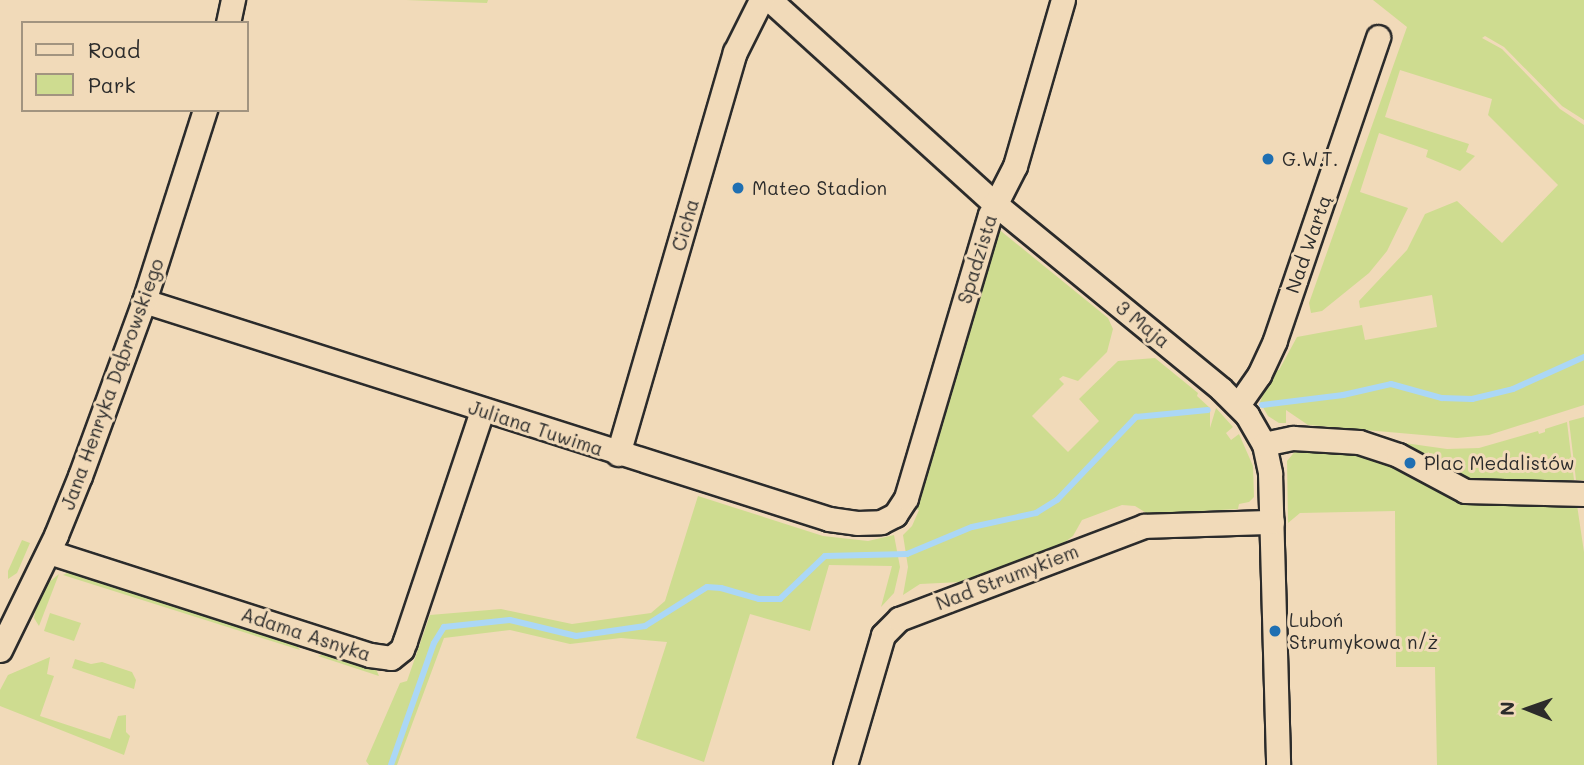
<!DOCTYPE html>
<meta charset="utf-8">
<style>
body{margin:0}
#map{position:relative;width:1584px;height:765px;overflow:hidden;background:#f1dab9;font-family:Mali,sans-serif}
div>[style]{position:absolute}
.green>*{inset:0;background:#cedc90}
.stream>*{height:6px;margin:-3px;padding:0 3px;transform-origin:3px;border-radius:3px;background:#abd7f6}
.roads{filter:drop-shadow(2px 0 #2b2b2b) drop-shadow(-2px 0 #2b2b2b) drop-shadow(0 2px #2b2b2b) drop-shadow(0 -2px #2b2b2b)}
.minor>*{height:23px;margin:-11.5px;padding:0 11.5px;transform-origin:11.5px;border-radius:11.5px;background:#f1dab9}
.dots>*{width:19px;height:19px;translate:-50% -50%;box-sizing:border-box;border:4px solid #f1dab9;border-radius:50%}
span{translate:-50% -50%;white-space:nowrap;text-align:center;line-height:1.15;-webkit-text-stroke:6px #f1dab9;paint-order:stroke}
.poi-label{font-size:19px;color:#2b2b2b}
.left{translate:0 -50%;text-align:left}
.street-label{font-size:19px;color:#2b2b2b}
.legend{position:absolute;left:21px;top:21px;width:228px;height:91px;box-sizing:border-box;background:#f1dab9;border:2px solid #a29480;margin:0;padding:9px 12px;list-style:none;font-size:21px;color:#2b2b2b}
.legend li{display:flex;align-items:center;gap:14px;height:35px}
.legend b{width:35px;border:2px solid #a29480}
.north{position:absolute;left:1493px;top:674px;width:70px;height:70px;-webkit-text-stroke:5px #f1dab9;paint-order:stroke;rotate:271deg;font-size:19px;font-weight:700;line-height:28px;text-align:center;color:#2b2b2b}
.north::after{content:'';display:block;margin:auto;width:24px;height:32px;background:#2b2b2b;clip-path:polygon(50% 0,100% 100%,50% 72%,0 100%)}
</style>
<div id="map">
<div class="green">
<i style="clip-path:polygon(406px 0,488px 0,487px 3px)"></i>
<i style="clip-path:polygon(1373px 0,1584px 0,1584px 120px,1562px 106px,1504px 47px,1485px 36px,1482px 38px,1502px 49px,1560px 109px,1584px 125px,1584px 405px,1489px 435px,1457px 438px,1308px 425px,1286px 410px,1286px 423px,1279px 423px,1268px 416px,1260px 402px,1265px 390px,1262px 388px,1270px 372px,1279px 370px,1297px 337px,1362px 325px,1365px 340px,1437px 327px,1432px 295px,1360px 308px,1359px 301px,1407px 250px,1425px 214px,1457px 201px,1502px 243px,1558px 185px,1488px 115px,1492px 99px,1400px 70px,1385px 117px,1469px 144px,1466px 152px,1475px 156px,1460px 171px,1426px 157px,1428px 150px,1379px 133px,1360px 192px,1408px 208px,1387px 251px,1369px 273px,1322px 311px,1311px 313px,1309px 303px,1407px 27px)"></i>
<i style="clip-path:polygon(996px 227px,1108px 318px,1113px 329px,1107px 352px,1078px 381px,1063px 376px,1059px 379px,1064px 384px,1032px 416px,1068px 452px,1099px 421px,1079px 399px,1118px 361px,1155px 358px,1198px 393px,1197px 396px,1210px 408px,1210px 428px,1216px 408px,1233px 427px,1226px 433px,1231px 440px,1239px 434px,1253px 466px,1254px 497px,1249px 502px,1239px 504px,1238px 509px,1148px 514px,1135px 506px,1122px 505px,1082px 520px,1073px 536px,1061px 545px,961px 582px,920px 584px,903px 595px,908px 567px,903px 535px,912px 526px,919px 510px,912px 507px)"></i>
<i style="clip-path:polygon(1584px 417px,1584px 480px,1576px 480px,1569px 421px)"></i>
<i style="clip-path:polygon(1567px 422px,1574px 480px,1497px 483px,1464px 479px,1390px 441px,1447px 449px,1479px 448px,1538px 431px,1539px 434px,1545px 432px,1545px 429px)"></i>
<i style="clip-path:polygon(1297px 449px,1363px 454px,1399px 468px,1445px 494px,1474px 504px,1577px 505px,1584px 552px,1584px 765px,1437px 765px,1435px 667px,1396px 667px,1395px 511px,1300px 513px,1288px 523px,1287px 461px)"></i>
<i style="clip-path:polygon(698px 496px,823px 536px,868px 541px,894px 535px,900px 567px,894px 593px,881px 607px,892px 566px,829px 565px,810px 631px,750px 614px,704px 762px,636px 738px,667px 642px,621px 638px,570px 644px,510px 630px,444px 638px,397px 765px,369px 765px,366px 761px,400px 683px,407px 681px,430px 615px,501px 609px,572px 624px,651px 613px,665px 601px)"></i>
<i style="clip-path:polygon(22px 540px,30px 543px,17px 573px,8px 579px,8px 571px)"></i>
<i style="clip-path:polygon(69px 572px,294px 642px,300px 650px,63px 575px)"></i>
<i style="clip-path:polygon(59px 574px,39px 626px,34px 618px,36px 607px,47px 584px)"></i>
<i style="clip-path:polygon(50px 613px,81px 623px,74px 641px,44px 631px)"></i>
<i style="clip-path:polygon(328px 653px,376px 669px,379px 676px,318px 656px)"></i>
<i style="clip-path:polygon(50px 657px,47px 674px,54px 676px,40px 716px,110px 739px,118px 716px,126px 715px,126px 732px,130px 736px,124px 755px,0 706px,0 690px,8px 675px)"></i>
<i style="clip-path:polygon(75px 659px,91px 664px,102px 662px,132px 672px,136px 680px,134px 689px,72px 668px)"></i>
</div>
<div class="stream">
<i style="left:1262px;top:405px;width:82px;rotate:-7deg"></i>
<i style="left:1343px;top:395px;width:49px;rotate:-12.9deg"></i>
<i style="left:1391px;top:384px;width:53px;rotate:15.4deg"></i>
<i style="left:1442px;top:398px;width:30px;rotate:2deg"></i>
<i style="left:1472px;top:399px;width:42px;rotate:-13.7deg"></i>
<i style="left:1513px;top:389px;width:78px;rotate:-24.3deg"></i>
<i style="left:391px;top:765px;width:129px;rotate:-70.6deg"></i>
<i style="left:434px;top:643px;width:19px;rotate:-58deg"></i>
<i style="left:444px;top:627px;width:66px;rotate:-6.1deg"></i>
<i style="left:510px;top:620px;width:68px;rotate:13.6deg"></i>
<i style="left:576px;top:636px;width:70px;rotate:-8.2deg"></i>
<i style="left:645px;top:626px;width:73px;rotate:-32.2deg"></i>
<i style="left:707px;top:587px;width:14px;rotate:4deg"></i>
<i style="left:721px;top:588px;width:40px;rotate:16deg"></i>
<i style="left:759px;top:599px;width:21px"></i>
<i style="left:780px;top:599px;width:62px;rotate:-43.7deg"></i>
<i style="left:825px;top:556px;width:82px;rotate:-1.4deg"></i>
<i style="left:907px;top:554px;width:70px;rotate:-22.6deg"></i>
<i style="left:972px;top:527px;width:66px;rotate:-12.3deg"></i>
<i style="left:1036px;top:513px;width:25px;rotate:-32deg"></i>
<i style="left:1057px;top:500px;width:115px;rotate:-46.4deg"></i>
<i style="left:1136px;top:417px;width:72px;rotate:-5.6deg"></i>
</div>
<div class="roads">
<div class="minor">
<i style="left:770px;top:0;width:302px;rotate:42.2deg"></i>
<i style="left:994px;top:203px;width:293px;rotate:39.3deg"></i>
<i style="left:1221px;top:389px;width:37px;rotate:45deg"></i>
<i style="left:1247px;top:415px;width:34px;rotate:60deg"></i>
<i style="left:1264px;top:444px;width:30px;rotate:78deg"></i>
<i style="left:1270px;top:473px;width:292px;rotate:88.4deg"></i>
<i style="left:228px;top:23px;width:24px;rotate:-78deg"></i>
<i style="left:144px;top:301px;width:719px;rotate:17.65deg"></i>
<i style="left:829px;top:519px;width:28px;rotate:8deg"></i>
<i style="left:857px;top:523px;width:24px;rotate:-2deg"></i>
<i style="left:881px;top:522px;width:16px;rotate:-27deg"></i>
<i style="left:895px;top:515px;width:20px;rotate:-57deg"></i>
<i style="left:906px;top:498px;width:295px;rotate:-73.5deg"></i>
<i style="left:990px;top:215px;width:55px;rotate:-63deg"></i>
<i style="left:1015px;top:166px;width:173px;rotate:-73.9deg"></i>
<i style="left:1238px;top:405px;width:37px;rotate:-55deg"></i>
<i style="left:1259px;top:375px;width:38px;rotate:-65deg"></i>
<i style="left:1275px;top:340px;width:320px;rotate:-71.2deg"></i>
<i style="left:1264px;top:444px;width:30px;rotate:-12deg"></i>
<i style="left:1293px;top:438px;width:66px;rotate:3.5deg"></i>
<i style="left:1359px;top:442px;width:41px;rotate:18.4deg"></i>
<i style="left:1398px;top:455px;width:76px;rotate:28.2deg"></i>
<i style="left:1465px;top:491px;width:119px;rotate:1.4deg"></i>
<i style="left:618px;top:454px;width:419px;rotate:-73.8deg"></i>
<i style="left:735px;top:52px;width:58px;rotate:-63.4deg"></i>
<i style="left:49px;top:552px;width:337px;rotate:17.8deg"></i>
<i style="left:370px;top:655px;width:21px;rotate:8deg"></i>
<i style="left:391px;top:658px;width:14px;rotate:-39deg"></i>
<i style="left:402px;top:649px;width:9px;rotate:-69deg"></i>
<i style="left:405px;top:641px;width:243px;rotate:-71.5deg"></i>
<i style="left:0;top:650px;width:128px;rotate:-64deg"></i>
<i style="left:56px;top:535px;width:64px;rotate:-67.9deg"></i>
<i style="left:80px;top:476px;width:186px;rotate:-69.9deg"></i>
<i style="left:144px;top:301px;width:201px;rotate:-72.3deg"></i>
<i style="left:845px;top:765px;width:135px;rotate:-73.7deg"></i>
<i style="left:883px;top:635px;width:23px;rotate:-45deg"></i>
<i style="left:899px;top:619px;width:262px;rotate:-20.8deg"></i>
<i style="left:1144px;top:526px;width:128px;rotate:-1.8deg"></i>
</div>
</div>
<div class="dots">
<i style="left:1268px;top:159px;background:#1f6fb2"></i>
<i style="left:738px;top:188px;background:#1f6fb2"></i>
<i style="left:1410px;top:463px;background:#1f6fb2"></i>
<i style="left:1275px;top:631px;background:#1f6fb2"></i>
</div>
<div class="poi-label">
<span class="left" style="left:1282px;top:159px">G.W.T.</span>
<span class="left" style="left:752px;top:188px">Mateo Stadion</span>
<span class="left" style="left:1424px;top:463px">Plac Medalistów</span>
<span class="left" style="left:1289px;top:631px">Luboń<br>Strumykowa n/ż</span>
</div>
<div class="street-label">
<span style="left:685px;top:225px;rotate:-74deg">Cicha</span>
<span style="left:1308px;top:244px;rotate:-71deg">Nad Wartą</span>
<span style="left:977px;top:259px;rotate:-73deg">Spadzista</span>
<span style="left:1143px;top:324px;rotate:39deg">3 Maja</span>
<span style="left:112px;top:384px;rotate:-70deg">Jana Henryka Dąbrowskiego</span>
<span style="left:536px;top:428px;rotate:18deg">Juliana Tuwima</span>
<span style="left:1007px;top:577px;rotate:-21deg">Nad Strumykiem</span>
<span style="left:306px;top:634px;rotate:18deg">Adama Asnyka</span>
</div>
<ul class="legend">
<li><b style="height:9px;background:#f1dab9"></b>Road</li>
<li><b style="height:19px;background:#cedc90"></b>Park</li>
</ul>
<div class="north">N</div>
</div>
